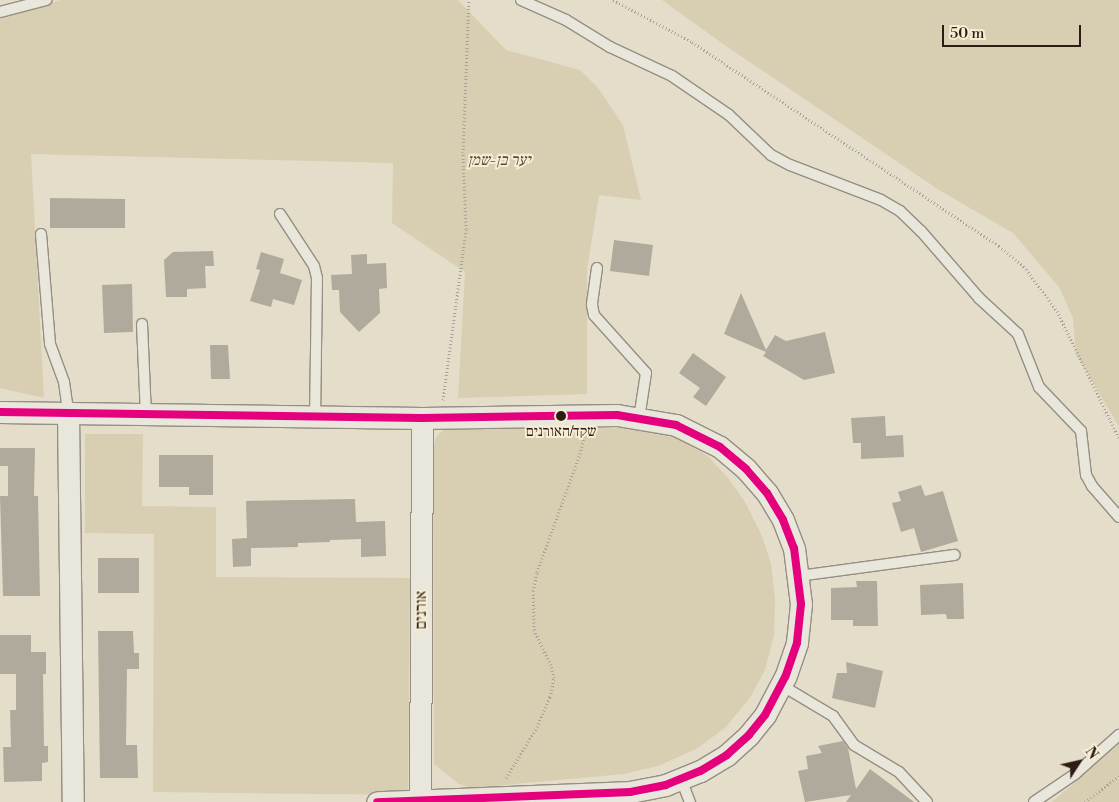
<!DOCTYPE html>
<meta charset="utf-8">
<style>
body{margin:0}
#map{position:relative;width:1119px;height:802px;overflow:hidden;background:#e4ddc9;font-family:"Libre Bodoni","Frank Ruhl Libre",serif}
div>[style]{position:absolute}
.green>*{inset:0;background:#d8ceb2}
.building>*{inset:0;background:#b0aa9c}
.path>*{height:3px;margin-top:-1.5px;transform-origin:0;background:repeating-linear-gradient(90deg,#a6a299 0 1px,transparent 0 3.5px)}
.roads{filter:drop-shadow(1px 0 #958e82) drop-shadow(-1px 0 #958e82) drop-shadow(0 1px #958e82) drop-shadow(0 -1px #958e82)}
.service>*{height:10px;margin:-5px;padding:0 5px;transform-origin:5px;border-radius:5px;background:#e9e6dc}
.minor>*{height:21px;margin:-10.5px;padding:0 10.5px;transform-origin:10.5px;border-radius:10.5px;background:#e9e6dc}
.bus-1>*{height:8px;margin:-4px;padding:0 4px;transform-origin:4px;border-radius:4px;background:#e5007d}
.dots>*{width:14px;height:14px;translate:-50% -50%;box-sizing:border-box;border:2px solid #f5edd4;border-radius:50%}
span{translate:-50% -50%;white-space:nowrap;text-align:center;line-height:1.15;-webkit-text-stroke:4px #f5edd4;paint-order:stroke}
.bus-label{font-size:15px;color:#2e1b13}
.park-label{font-size:16px;color:#5e4d3d;font-style:italic}
.street-label{font-size:16px;color:#2e1b13}
.north{position:absolute;left:1054px;top:737px;width:50px;height:50px;-webkit-text-stroke:4px #f5edd4;paint-order:stroke;rotate:55deg;font-size:14px;font-weight:700;line-height:20px;text-align:center;color:#2e1b13}
.north::after{content:'';display:block;margin:auto;width:18px;height:22px;background:#2e1b13;clip-path:polygon(50% 0,100% 100%,50% 72%,0 100%)}
.scale{position:absolute;left:942px;top:25px;width:139px;height:22px;box-sizing:border-box;border:2px solid #2e1b13;border-top:0;padding-left:6px;font-size:15px;line-height:18px;white-space:nowrap;color:#2e1b13;-webkit-text-stroke:4px #f5edd4;paint-order:stroke}
</style>
<div id="map">
<div class="green">
<i style="clip-path:polygon(60px 0,458px 0,506px 50px,580px 70px,598px 88px,623px 125px,641px 200px,599px 195px,587px 270px,587px 394px,458px 398px,465px 272px,392px 223px,393px 163px,31px 154px,44px 398px,0 388px,0 19px)"></i>
<i style="clip-path:polygon(662px 0,1119px 0,1119px 427px,1076px 354px,1073px 318px,1059px 287px,1013px 233px,939px 190px,726px 46px)"></i>
<i style="clip-path:polygon(623px 428px,679px 438px,708px 456px,728px 478px,745px 502px,762px 536px,771px 564px,775px 599px,774px 635px,765px 670px,750px 698px,725px 728px,696px 749px,658px 766px,624px 774px,471px 788px,459px 784px,434px 764px,433px 450px,436px 437px,445px 429px)"></i>
<i style="clip-path:polygon(85px 434px,143px 434px,142px 506px,216px 507px,216px 577px,410px 578px,408px 795px,153px 792px,154px 534px,85px 533px)"></i>
<i style="clip-path:polygon(1119px 744px,1119px 802px,1052px 802px)"></i>
</div>
<div class="building">
<i style="clip-path:polygon(50px 198px,125px 199px,125px 228px,50px 228px)"></i>
<i style="clip-path:polygon(614px 240px,653px 245px,649px 276px,610px 271px)"></i>
<i style="clip-path:polygon(213px 251px,214px 266px,205px 266px,206px 288px,187px 289px,187px 297px,166px 297px,164px 260px,173px 252px)"></i>
<i style="clip-path:polygon(261px 252px,284px 259px,280px 273px,302px 280px,294px 305px,273px 299px,271px 307px,250px 301px,260px 270px,256px 269px)"></i>
<i style="clip-path:polygon(367px 254px,367px 264px,386px 263px,387px 288px,379px 289px,380px 313px,359px 332px,340px 312px,339px 290px,332px 290px,331px 275px,352px 274px,351px 255px)"></i>
<i style="clip-path:polygon(132px 284px,133px 332px,104px 333px,102px 285px)"></i>
<i style="clip-path:polygon(741px 293px,766px 350px,775px 335px,786px 341px,825px 332px,835px 373px,804px 380px,763px 356px,766px 352px,724px 334px)"></i>
<i style="clip-path:polygon(210px 345px,228px 345px,230px 379px,211px 379px)"></i>
<i style="clip-path:polygon(693px 353px,726px 377px,706px 406px,693px 397px,700px 388px,679px 373px)"></i>
<i style="clip-path:polygon(885px 416px,886px 436px,903px 435px,904px 457px,861px 459px,861px 443px,853px 443px,851px 418px)"></i>
<i style="clip-path:polygon(0 448px,35px 448px,34px 496px,38px 496px,40px 596px,3px 596px,0 496px,8px 496px,8px 466px,0 466px)"></i>
<i style="clip-path:polygon(159px 455px,213px 455px,213px 495px,189px 495px,189px 487px,159px 487px)"></i>
<i style="clip-path:polygon(921px 485px,925px 496px,943px 491px,958px 541px,921px 552px,914px 528px,901px 532px,892px 503px,901px 501px,898px 492px)"></i>
<i style="clip-path:polygon(355px 499px,356px 522px,385px 521px,386px 556px,361px 557px,361px 539px,330px 540px,330px 542px,298px 543px,298px 547px,251px 548px,251px 566px,233px 567px,232px 539px,247px 538px,246px 501px)"></i>
<i style="clip-path:polygon(98px 558px,139px 558px,139px 593px,98px 593px)"></i>
<i style="clip-path:polygon(856px 581px,877px 581px,878px 626px,853px 626px,853px 620px,831px 620px,831px 588px,857px 587px)"></i>
<i style="clip-path:polygon(963px 583px,964px 619px,947px 619px,946px 614px,921px 615px,920px 585px)"></i>
<i style="clip-path:polygon(98px 631px,133px 631px,134px 653px,139px 653px,139px 669px,127px 669px,126px 745px,137px 745px,138px 778px,100px 778px)"></i>
<i style="clip-path:polygon(0 635px,31px 635px,31px 652px,46px 652px,46px 674px,43px 674px,44px 746px,48px 746px,48px 762px,42px 763px,42px 781px,4px 782px,3px 747px,11px 747px,10px 710px,16px 710px,16px 674px,0 674px)"></i>
<i style="clip-path:polygon(846px 662px,883px 671px,875px 708px,832px 698px,837px 673px,847px 673px)"></i>
<i style="clip-path:polygon(843px 741px,848px 748px,856px 789px,870px 769px,914px 802px,846px 802px,851px 795px,805px 802px,798px 771px,808px 769px,806px 756px,822px 753px,818px 746px)"></i>
</div>
<div class="path">
<i style="left:613px;top:0;width:89px;rotate:28deg"></i>
<i style="left:692px;top:42px;width:369px;rotate:33.6deg"></i>
<i style="left:999px;top:246px;width:35px;rotate:40deg"></i>
<i style="left:1026px;top:269px;width:52px;rotate:53.6deg"></i>
<i style="left:1057px;top:311px;width:141px;rotate:64deg"></i>
<i style="left:443px;top:400px;width:173px;rotate:-82.3deg"></i>
<i style="left:466px;top:229px;width:76px;rotate:-92.3deg"></i>
<i style="left:463px;top:153px;width:153px;rotate:-87.8deg"></i>
<i style="left:506px;top:778px;width:60px;rotate:-58.7deg"></i>
<i style="left:537px;top:727px;width:33px;rotate:-67deg"></i>
<i style="left:550px;top:697px;width:19px;rotate:-78deg"></i>
<i style="left:554px;top:678px;width:13px;rotate:-103deg"></i>
<i style="left:551px;top:665px;width:39px;rotate:-116deg"></i>
<i style="left:534px;top:630px;width:39px;rotate:-91deg"></i>
<i style="left:533px;top:591px;width:19px;rotate:-78deg"></i>
<i style="left:537px;top:572px;width:126px;rotate:-70deg"></i>
<i style="left:580px;top:454px;width:22px;rotate:-77deg"></i>
<i style="left:1085px;top:802px;width:43px;rotate:-37.4deg"></i>
</div>
<div class="roads">
<div class="service">
<i style="left:521px;top:0;width:49px;rotate:24deg"></i>
<i style="left:566px;top:20px;width:52px;rotate:31.5deg"></i>
<i style="left:610px;top:47px;width:68px;rotate:25.1deg"></i>
<i style="left:672px;top:76px;width:69px;rotate:34.4deg"></i>
<i style="left:729px;top:115px;width:58px;rotate:43.6deg"></i>
<i style="left:771px;top:155px;width:21px;rotate:28deg"></i>
<i style="left:790px;top:165px;width:97px;rotate:21deg"></i>
<i style="left:881px;top:200px;width:22px;rotate:30deg"></i>
<i style="left:900px;top:211px;width:29px;rotate:44deg"></i>
<i style="left:921px;top:231px;width:89px;rotate:49.1deg"></i>
<i style="left:979px;top:298px;width:53px;rotate:42.7deg"></i>
<i style="left:1018px;top:334px;width:57px;rotate:68.4deg"></i>
<i style="left:1039px;top:387px;width:61px;rotate:46.3deg"></i>
<i style="left:1081px;top:431px;width:44px;rotate:83.5deg"></i>
<i style="left:1086px;top:475px;width:13px;rotate:61deg"></i>
<i style="left:1092px;top:486px;width:41px;rotate:48.9deg"></i>
<i style="left:0;top:12px;width:48px;rotate:-14.6deg"></i>
<i style="left:280px;top:214px;width:62px;rotate:56.8deg"></i>
<i style="left:314px;top:266px;width:12px;rotate:76deg"></i>
<i style="left:317px;top:278px;width:138px;rotate:90.8deg"></i>
<i style="left:41px;top:234px;width:110px;rotate:85.3deg"></i>
<i style="left:50px;top:344px;width:40px;rotate:69.8deg"></i>
<i style="left:64px;top:382px;width:30px;rotate:82deg"></i>
<i style="left:597px;top:268px;width:37px;rotate:98deg"></i>
<i style="left:592px;top:305px;width:10px;rotate:79deg"></i>
<i style="left:594px;top:315px;width:78px;rotate:48.1deg"></i>
<i style="left:646px;top:373px;width:47px;rotate:98.7deg"></i>
<i style="left:142px;top:324px;width:90px;rotate:87.5deg"></i>
<i style="left:799px;top:576px;width:157px;rotate:-7.7deg"></i>
<i style="left:781px;top:685px;width:61px;rotate:30.8deg"></i>
<i style="left:833px;top:716px;width:36px;rotate:54deg"></i>
<i style="left:854px;top:745px;width:52px;rotate:31deg"></i>
<i style="left:899px;top:772px;width:41px;rotate:47deg"></i>
<i style="left:681px;top:779px;width:25px;rotate:69deg"></i>
<i style="left:1034px;top:802px;width:50px;rotate:-34.3deg"></i>
<i style="left:1075px;top:774px;width:59px;rotate:-41.6deg"></i>
</div>
<div class="minor">
<i style="left:0;top:412px;width:422px;rotate:0.8deg"></i>
<i style="left:422px;top:418px;width:195px;rotate:-0.9deg"></i>
<i style="left:617px;top:415px;width:60px;rotate:9.6deg"></i>
<i style="left:676px;top:425px;width:49px;rotate:26.6deg"></i>
<i style="left:720px;top:447px;width:34px;rotate:40deg"></i>
<i style="left:746px;top:469px;width:32px;rotate:49deg"></i>
<i style="left:767px;top:493px;width:31px;rotate:59deg"></i>
<i style="left:783px;top:520px;width:30px;rotate:69deg"></i>
<i style="left:794px;top:548px;width:56px;rotate:82.9deg"></i>
<i style="left:801px;top:604px;width:39px;rotate:96deg"></i>
<i style="left:797px;top:643px;width:36px;rotate:109deg"></i>
<i style="left:785px;top:677px;width:43px;rotate:117.8deg"></i>
<i style="left:765px;top:715px;width:26px;rotate:129deg"></i>
<i style="left:749px;top:735px;width:30px;rotate:138deg"></i>
<i style="left:727px;top:755px;width:31px;rotate:149deg"></i>
<i style="left:700px;top:771px;width:37px;rotate:158deg"></i>
<i style="left:666px;top:785px;width:36px;rotate:169deg"></i>
<i style="left:631px;top:792px;width:254px;rotate:177.7deg"></i>
<i style="left:68px;top:412px;width:390px;rotate:89.3deg"></i>
<i style="left:420px;top:802px;width:384px;rotate:-89.7deg"></i>
</div>
</div>
<div class="bus-1">
<i style="left:0;top:412px;width:422px;rotate:0.8deg"></i>
<i style="left:422px;top:418px;width:195px;rotate:-0.9deg"></i>
<i style="left:617px;top:415px;width:60px;rotate:9.6deg"></i>
<i style="left:676px;top:425px;width:49px;rotate:26.6deg"></i>
<i style="left:720px;top:447px;width:34px;rotate:40deg"></i>
<i style="left:746px;top:469px;width:32px;rotate:49deg"></i>
<i style="left:767px;top:493px;width:31px;rotate:59deg"></i>
<i style="left:783px;top:520px;width:30px;rotate:69deg"></i>
<i style="left:794px;top:548px;width:56px;rotate:82.9deg"></i>
<i style="left:801px;top:604px;width:39px;rotate:96deg"></i>
<i style="left:797px;top:643px;width:36px;rotate:109deg"></i>
<i style="left:785px;top:677px;width:43px;rotate:117.8deg"></i>
<i style="left:765px;top:715px;width:26px;rotate:129deg"></i>
<i style="left:749px;top:735px;width:30px;rotate:138deg"></i>
<i style="left:727px;top:755px;width:31px;rotate:149deg"></i>
<i style="left:700px;top:771px;width:37px;rotate:158deg"></i>
<i style="left:666px;top:785px;width:36px;rotate:169deg"></i>
<i style="left:631px;top:792px;width:254px;rotate:177.7deg"></i>
</div>
<div class="dots">
<i style="left:561px;top:416px;background:#2e1b13"></i>
</div>
<div class="bus-label">
<span style="left:561px;top:432px">שקד/האורנים</span>
</div>
<div class="park-label">
<span style="left:499px;top:160px">יער בן-שמן</span>
</div>
<div class="street-label">
<span style="left:421px;top:610px;rotate:-90deg">אורנים</span>
</div>
<div class="north">N</div>
<div class="scale">50 m</div>
</div>
